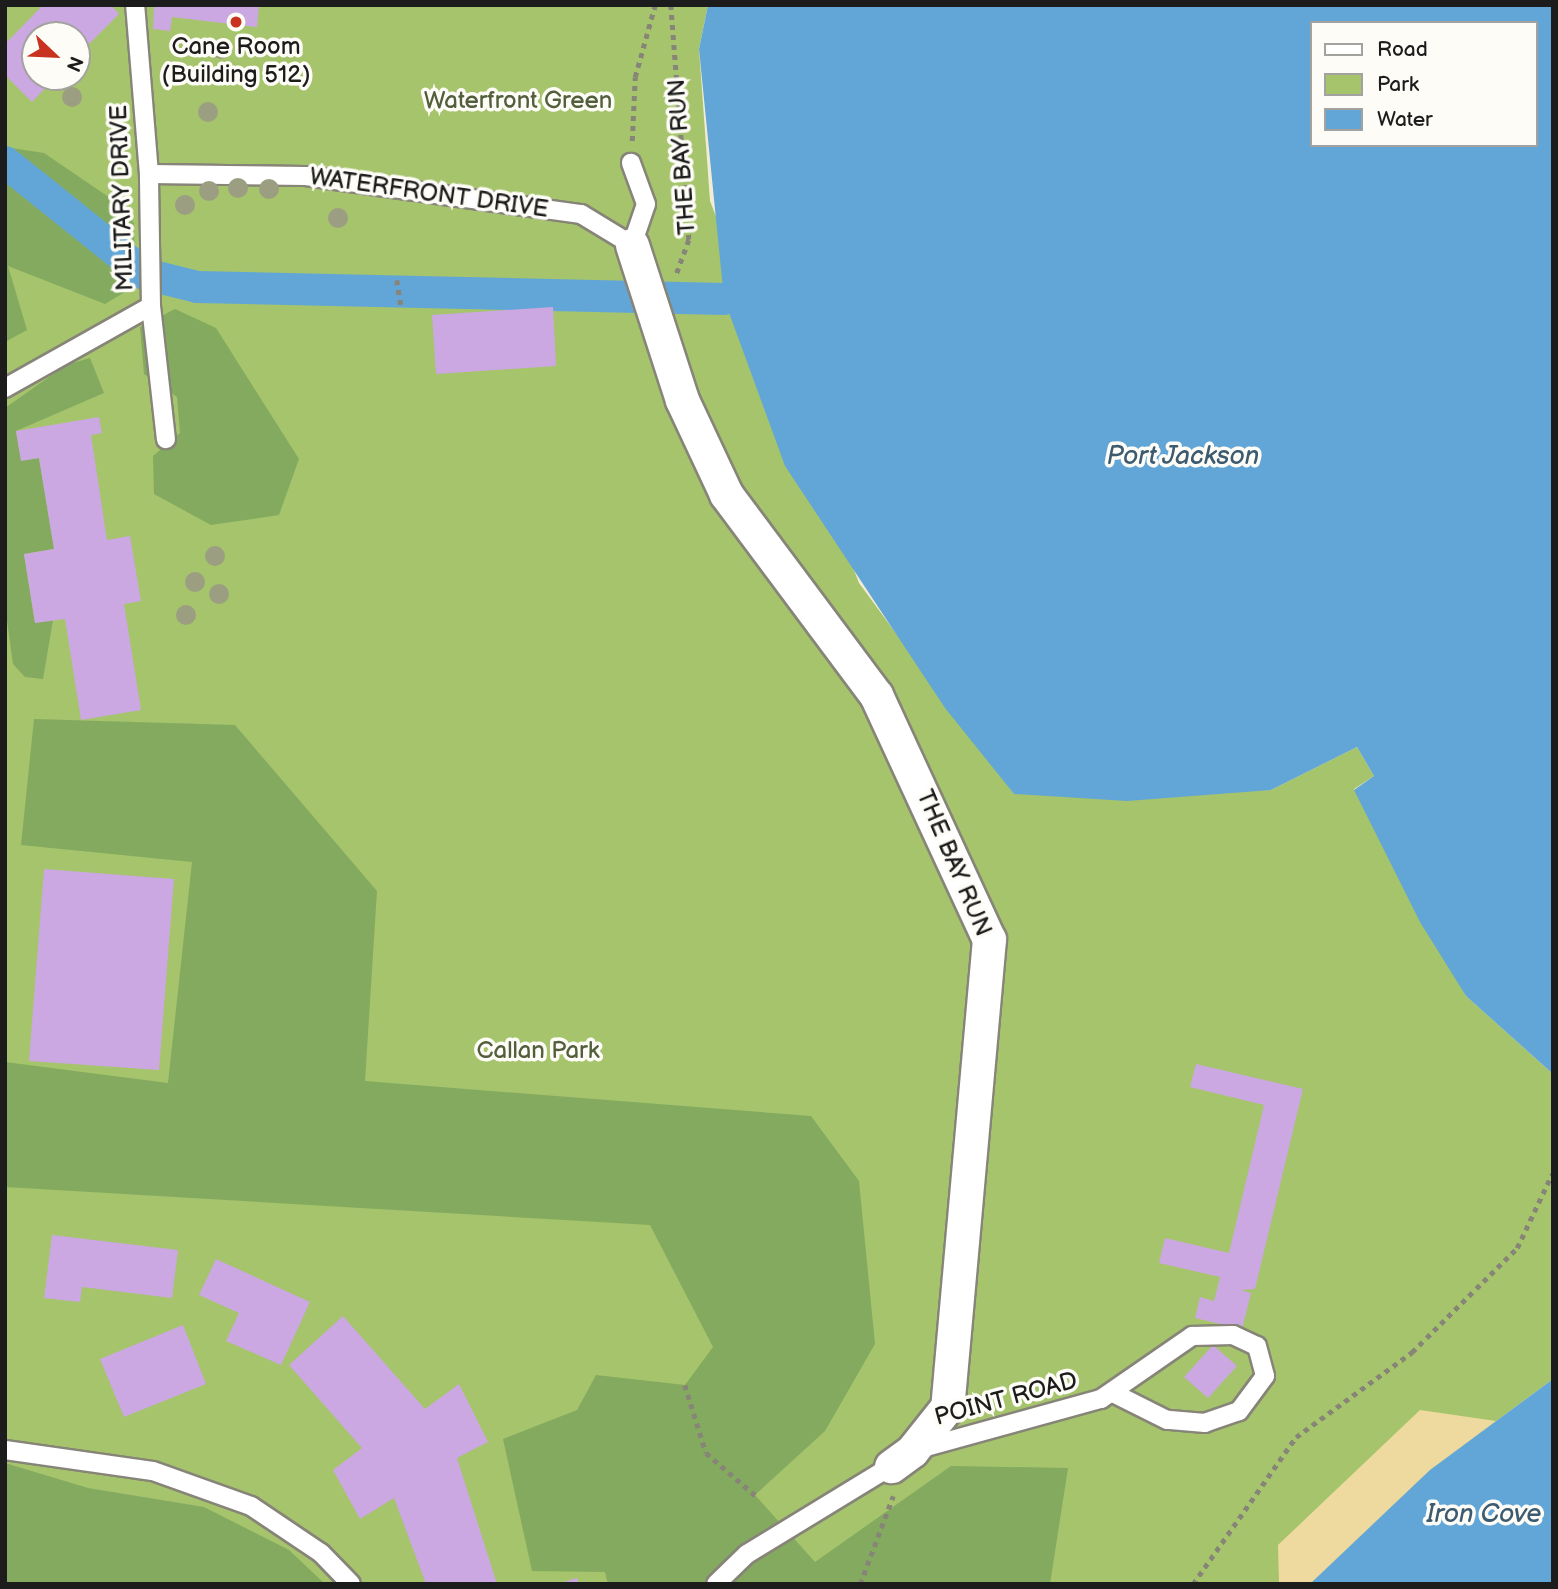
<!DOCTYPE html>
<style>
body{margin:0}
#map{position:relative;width:1558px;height:1589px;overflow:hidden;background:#f2ebd5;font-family:"Balsamiq Sans",sans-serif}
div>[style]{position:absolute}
.green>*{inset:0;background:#a5c46c}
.forest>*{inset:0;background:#84aa60}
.sand>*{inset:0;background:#eeda9e}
.water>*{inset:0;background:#62a6d7}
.canal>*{height:32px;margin:-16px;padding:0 16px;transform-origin:16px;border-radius:16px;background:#62a6d7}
.building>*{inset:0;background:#cba8e1}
.path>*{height:4.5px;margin-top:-2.25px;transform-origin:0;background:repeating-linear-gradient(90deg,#878478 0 5px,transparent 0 10px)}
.roads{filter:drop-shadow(2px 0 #878478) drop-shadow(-2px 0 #878478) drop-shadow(0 2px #878478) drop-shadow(0 -2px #878478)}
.lane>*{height:18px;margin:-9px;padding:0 9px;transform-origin:9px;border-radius:9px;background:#fff}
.street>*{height:33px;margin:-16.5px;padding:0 16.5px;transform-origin:16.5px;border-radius:16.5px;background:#fff}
.trees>*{width:20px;height:20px;margin:-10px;border-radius:50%;background:#9b9e81}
.dots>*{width:19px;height:19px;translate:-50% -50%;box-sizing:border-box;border:4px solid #fdfcf7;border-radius:50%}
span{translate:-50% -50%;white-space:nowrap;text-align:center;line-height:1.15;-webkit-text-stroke:7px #fdfcf7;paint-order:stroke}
.poi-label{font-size:24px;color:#1c1c1c}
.park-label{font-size:24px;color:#535f3c}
.street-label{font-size:24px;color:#1c1c1c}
.water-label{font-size:26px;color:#3c5a70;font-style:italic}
.frame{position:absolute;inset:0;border:7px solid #1c1c1c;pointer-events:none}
.legend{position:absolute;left:1310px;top:21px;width:228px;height:126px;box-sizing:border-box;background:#fdfcf7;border:2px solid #a3a29f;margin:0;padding:9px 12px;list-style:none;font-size:21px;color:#1c1c1c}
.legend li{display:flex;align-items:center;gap:14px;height:35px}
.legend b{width:35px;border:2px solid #a3a29f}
.north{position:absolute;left:21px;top:21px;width:70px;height:70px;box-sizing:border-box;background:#fdfcf7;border:2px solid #a3a29f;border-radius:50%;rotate:113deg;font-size:19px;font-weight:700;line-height:28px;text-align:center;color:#1c1c1c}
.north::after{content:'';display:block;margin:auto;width:24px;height:32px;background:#c8321e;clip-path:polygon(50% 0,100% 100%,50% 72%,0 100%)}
</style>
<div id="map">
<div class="green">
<i style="clip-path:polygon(evenodd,5px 5px,708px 5px,699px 49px,710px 201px,859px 583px,1014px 794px,1271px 790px,1357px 747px,1374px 776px,1354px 789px,1466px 996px,1553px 1074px,1553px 1379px,1430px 1470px,1310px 1584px,5px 1584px,5px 5px,35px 35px,77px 35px,77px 77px,35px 77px,35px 35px)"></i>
</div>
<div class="forest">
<i style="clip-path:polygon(5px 147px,44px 153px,116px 202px,134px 223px,135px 286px,105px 304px,8px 266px,27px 330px,5px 342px)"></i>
<i style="clip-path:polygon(175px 309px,216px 328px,299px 459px,279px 515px,211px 525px,154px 494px,153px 456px,180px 433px,177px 397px,144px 374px,140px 327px)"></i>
<i style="clip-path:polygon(90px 358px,104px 393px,16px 431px,21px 460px,39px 458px,54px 549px,24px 554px,35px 623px,53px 620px,43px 679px,25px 677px,13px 664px,5px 606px,5px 408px,66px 365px)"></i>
<i style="clip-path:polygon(34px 719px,235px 725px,377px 891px,365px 1081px,811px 1116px,859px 1181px,875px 1344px,825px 1431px,755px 1495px,815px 1562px,951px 1466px,1068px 1468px,1050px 1584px,608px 1584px,605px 1572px,532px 1571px,503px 1439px,577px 1410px,596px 1375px,685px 1385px,713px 1347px,650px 1225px,5px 1187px,5px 1062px,168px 1083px,192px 862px,21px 845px)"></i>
<i style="clip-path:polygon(5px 1463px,88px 1488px,204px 1507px,289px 1550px,325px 1584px,5px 1584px)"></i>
</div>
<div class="sand">
<i style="clip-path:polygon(1420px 1410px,1496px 1421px,1430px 1470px,1310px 1584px,1279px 1584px,1278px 1545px)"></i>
</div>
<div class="water">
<i style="clip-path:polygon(evenodd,708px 5px,1553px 5px,1553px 1074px,1466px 996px,1420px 922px,1354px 790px,1374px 776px,1357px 747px,1271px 790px,1127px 801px,1014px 794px,945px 708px,785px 466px,724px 299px,699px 49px,708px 5px,1311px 23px,1535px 23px,1535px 145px,1311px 145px,1311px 23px)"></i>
<i style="clip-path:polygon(1553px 1379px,1553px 1584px,1310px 1584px,1430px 1470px)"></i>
</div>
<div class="canal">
<i style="left:5px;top:162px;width:179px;rotate:38.7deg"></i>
<i style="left:145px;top:274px;width:54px;rotate:14deg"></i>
<i style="left:197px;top:287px;width:527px;rotate:1.3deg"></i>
</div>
<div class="building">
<i style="clip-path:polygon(43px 5px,111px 5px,119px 14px,77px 56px,77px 35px,35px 35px,35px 77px,56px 77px,32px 102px,5px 75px,5px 44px)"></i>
<i style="clip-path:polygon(154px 5px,259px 5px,257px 27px,172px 17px,170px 31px,153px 29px)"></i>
<i style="clip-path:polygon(553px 307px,556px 366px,436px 374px,432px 315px)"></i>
<i style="clip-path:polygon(99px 417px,102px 433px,91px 435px,107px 540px,130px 536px,141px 601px,124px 604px,141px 710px,81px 720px,65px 619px,35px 623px,24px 554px,54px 549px,39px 458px,21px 461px,16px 431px)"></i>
<i style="clip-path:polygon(44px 869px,174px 879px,159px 1070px,29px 1061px)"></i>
<i style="clip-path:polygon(1196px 1064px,1303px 1089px,1255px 1289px,1241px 1290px,1251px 1293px,1242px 1329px,1195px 1318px,1200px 1297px,1214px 1301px,1220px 1277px,1159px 1263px,1165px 1238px,1229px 1253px,1264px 1105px,1190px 1087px)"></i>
<i style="clip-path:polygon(52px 1235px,178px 1250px,172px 1298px,82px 1287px,80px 1302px,44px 1298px)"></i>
<i style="clip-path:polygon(216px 1259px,310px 1302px,281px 1365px,226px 1341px,239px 1313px,199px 1295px)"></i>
<i style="clip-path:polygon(343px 1316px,425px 1409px,459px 1384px,488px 1442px,457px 1458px,497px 1584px,426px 1584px,394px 1498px,360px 1519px,333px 1470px,362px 1448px,289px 1365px)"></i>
<i style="clip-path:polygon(183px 1325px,206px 1384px,124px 1417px,100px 1359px)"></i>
<i style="clip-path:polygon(1213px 1345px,1237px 1366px,1208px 1398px,1184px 1377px)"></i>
<i style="clip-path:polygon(577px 1578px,579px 1584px,561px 1584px,561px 1583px)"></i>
</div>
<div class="path">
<i style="left:671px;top:5px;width:236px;rotate:85.6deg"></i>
<i style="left:689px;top:240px;width:38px;rotate:110deg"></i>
<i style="left:632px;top:141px;width:64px;rotate:-87.3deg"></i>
<i style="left:635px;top:77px;width:75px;rotate:-74.5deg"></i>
<i style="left:397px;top:280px;width:25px;rotate:81deg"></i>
<i style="left:685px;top:1385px;width:71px;rotate:72.8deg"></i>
<i style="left:706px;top:1453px;width:65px;rotate:40.6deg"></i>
<i style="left:860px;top:1584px;width:94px;rotate:-69.4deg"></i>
<i style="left:1193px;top:1584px;width:179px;rotate:-55deg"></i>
<i style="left:1296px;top:1437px;width:144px;rotate:-36.2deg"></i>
<i style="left:1412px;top:1352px;width:148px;rotate:-44.7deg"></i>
<i style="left:1517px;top:1248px;width:82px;rotate:-64.7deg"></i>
</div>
<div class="roads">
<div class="lane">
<i style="left:149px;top:174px;width:157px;rotate:0.7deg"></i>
<i style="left:306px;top:176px;width:278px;rotate:7.9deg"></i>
<i style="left:581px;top:214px;width:60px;rotate:31.3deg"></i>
<i style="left:632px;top:245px;width:43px;rotate:-71.1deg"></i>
<i style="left:646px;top:204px;width:44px;rotate:-110.1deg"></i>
<i style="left:151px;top:306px;width:134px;rotate:83.6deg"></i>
<i style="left:5px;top:388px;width:167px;rotate:-29.3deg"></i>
<i style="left:151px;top:306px;width:132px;rotate:-90.9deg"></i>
<i style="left:149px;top:174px;width:170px;rotate:-94.7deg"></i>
<i style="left:919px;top:1449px;width:189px;rotate:-15.4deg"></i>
<i style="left:1101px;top:1399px;width:111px;rotate:-34.7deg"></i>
<i style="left:1192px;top:1336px;width:41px;rotate:-1.4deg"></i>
<i style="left:1233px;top:1335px;width:26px;rotate:25deg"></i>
<i style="left:1257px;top:1346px;width:31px;rotate:75deg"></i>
<i style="left:1265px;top:1376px;width:44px;rotate:126.6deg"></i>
<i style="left:1239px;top:1411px;width:36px;rotate:161deg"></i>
<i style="left:1205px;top:1423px;width:38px;rotate:-175deg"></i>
<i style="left:1167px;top:1420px;width:60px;rotate:-153.4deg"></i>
<i style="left:5px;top:1450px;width:149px;rotate:8.1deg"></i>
<i style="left:153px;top:1471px;width:104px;rotate:19.7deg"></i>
<i style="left:251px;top:1506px;width:84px;rotate:33.9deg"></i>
<i style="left:321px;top:1553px;width:43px;rotate:45.9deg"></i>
<i style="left:716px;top:1584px;width:43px;rotate:-44.1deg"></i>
<i style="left:747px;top:1554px;width:169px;rotate:-31.4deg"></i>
</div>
<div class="street">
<i style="left:632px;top:245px;width:163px;rotate:72.1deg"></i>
<i style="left:682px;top:400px;width:104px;rotate:64.9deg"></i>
<i style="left:726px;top:494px;width:251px;rotate:53.3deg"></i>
<i style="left:876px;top:695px;width:269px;rotate:65.2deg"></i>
<i style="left:989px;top:939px;width:470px;rotate:95.1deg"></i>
<i style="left:947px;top:1407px;width:56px;rotate:128.5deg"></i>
<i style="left:912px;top:1451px;width:26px;rotate:144deg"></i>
</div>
</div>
<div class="trees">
<i style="left:221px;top:49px"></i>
<i style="left:72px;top:97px"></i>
<i style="left:208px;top:112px"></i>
<i style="left:238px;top:188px"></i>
<i style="left:269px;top:189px"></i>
<i style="left:209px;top:191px"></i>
<i style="left:185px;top:205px"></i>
<i style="left:338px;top:218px"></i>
<i style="left:215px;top:556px"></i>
<i style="left:195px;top:582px"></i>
<i style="left:219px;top:594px"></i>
<i style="left:186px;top:615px"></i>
</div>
<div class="dots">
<i style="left:236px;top:22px;background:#c8321e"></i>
</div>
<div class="poi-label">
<span style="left:236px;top:61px">Cane Room<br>(Building 512)</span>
</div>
<div class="park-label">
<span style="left:518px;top:101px">Waterfront Green</span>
<span style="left:538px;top:1051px">Callan Park</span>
</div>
<div class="street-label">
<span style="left:682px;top:157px;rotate:-94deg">THE BAY RUN</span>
<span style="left:429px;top:193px;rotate:8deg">WATERFRONT DRIVE</span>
<span style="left:122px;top:198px;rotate:-92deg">MILITARY DRIVE</span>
<span style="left:954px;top:863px;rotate:67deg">THE BAY RUN</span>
<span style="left:1006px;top:1399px;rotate:-15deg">POINT ROAD</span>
</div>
<div class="water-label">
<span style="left:1183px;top:457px">Port Jackson</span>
<span style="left:1484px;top:1515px">Iron Cove</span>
</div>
<div class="frame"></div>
<ul class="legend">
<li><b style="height:9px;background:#fff"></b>Road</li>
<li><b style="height:19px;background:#a5c46c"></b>Park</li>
<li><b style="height:19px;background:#62a6d7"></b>Water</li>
</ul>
<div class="north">N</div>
</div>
